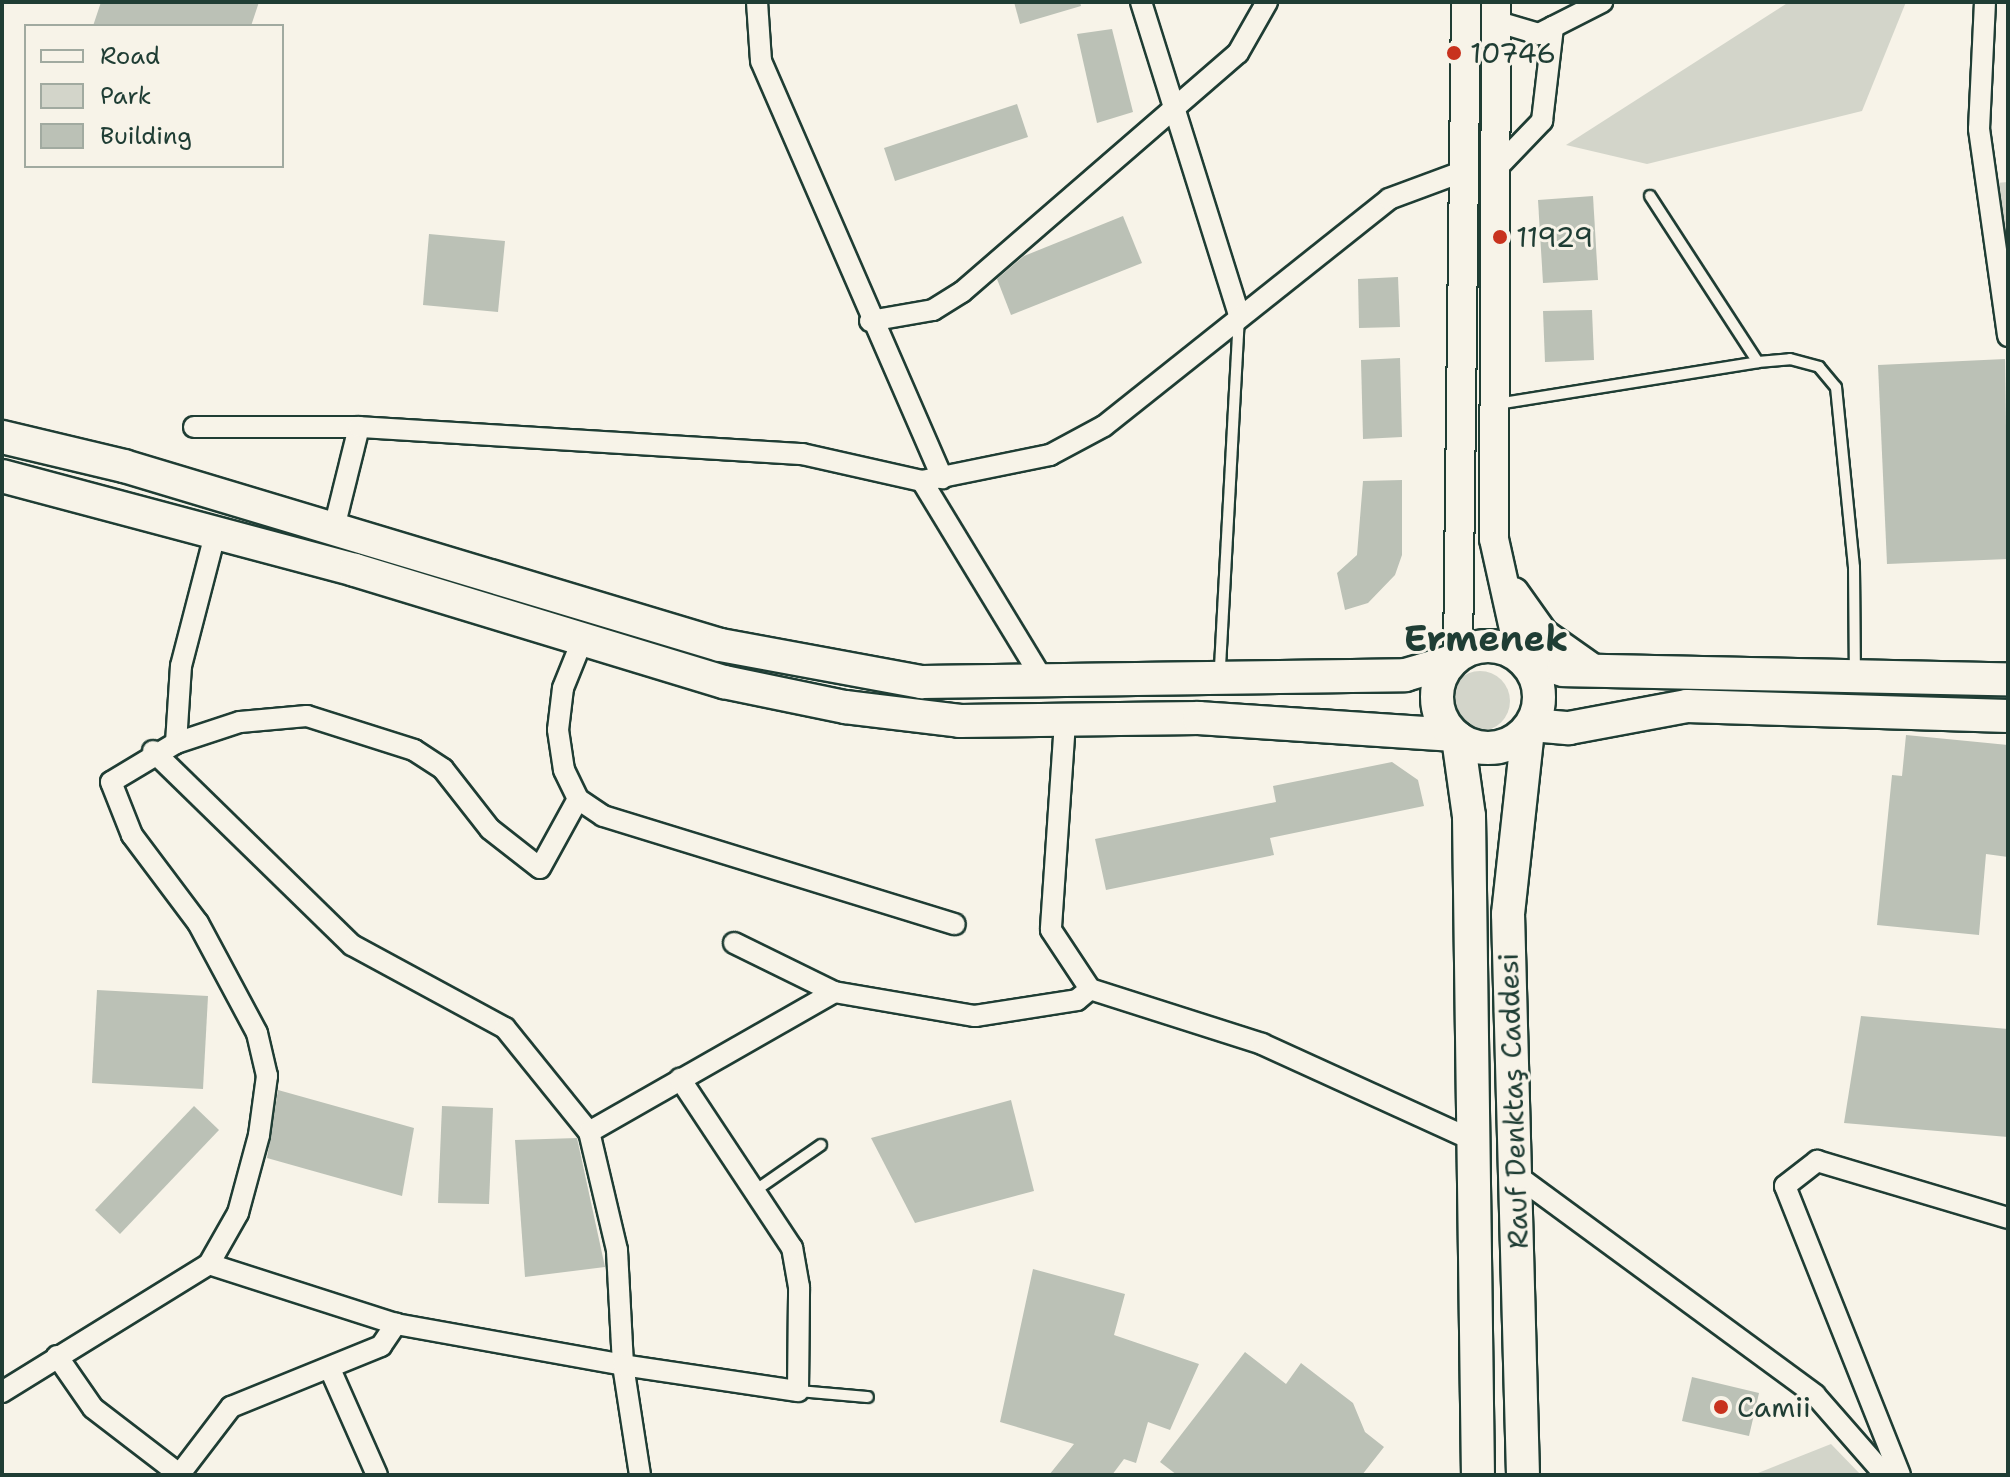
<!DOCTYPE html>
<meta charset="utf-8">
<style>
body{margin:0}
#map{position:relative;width:2010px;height:1477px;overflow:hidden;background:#f7f3e8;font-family:"Shantell Sans",sans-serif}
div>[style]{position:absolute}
.green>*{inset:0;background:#d3d5ca}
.round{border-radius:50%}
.building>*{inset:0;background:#bbc1b6}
.roads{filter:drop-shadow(2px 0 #1f3d34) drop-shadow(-2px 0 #1f3d34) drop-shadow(0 2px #1f3d34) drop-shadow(0 -2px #1f3d34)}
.lane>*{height:10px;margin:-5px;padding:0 5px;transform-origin:5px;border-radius:5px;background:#f7f3e8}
.street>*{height:20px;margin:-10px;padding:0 10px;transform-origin:10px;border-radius:10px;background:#f7f3e8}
.secondary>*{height:28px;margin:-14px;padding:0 14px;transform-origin:14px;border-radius:14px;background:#f7f3e8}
.primary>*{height:32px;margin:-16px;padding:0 16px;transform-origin:16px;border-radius:16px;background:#f7f3e8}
.primary>.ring{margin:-16px;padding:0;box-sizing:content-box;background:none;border:32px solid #f7f3e8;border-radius:50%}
.dots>*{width:22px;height:22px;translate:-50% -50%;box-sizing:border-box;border:4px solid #f7f3e8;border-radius:50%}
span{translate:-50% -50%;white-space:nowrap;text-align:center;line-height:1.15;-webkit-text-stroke:6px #f7f3e8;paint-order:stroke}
.poi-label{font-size:28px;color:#1f3d34}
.left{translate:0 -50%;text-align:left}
.street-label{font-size:28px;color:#1f3d34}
.district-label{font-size:36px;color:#1f3d34;font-weight:700}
.frame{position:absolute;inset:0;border:4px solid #1f3d34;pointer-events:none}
.legend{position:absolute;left:24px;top:24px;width:260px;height:144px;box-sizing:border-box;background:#f7f3e8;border:2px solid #a1aaa0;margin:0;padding:10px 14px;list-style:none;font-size:24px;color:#1f3d34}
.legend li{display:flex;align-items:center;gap:16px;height:40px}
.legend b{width:40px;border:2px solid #a1aaa0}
</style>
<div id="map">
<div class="green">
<i style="clip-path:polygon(1789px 2px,1906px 2px,1862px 111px,1647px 164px,1566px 145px)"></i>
<i style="clip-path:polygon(2008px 182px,2008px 261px,1996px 183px)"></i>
<i class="round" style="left:1450px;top:671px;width:60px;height:60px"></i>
<i style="clip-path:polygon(1831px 1444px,1861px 1475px,1753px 1475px)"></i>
</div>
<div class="building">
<i style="clip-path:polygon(101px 2px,259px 2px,251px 26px,93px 26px)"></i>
<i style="clip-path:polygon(1014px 2px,1080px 2px,1081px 6px,1020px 24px)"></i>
<i style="clip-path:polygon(1112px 29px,1133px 112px,1097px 123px,1077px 34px)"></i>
<i style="clip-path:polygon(1017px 104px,1028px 137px,895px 181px,884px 148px)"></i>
<i style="clip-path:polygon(1593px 196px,1598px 280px,1543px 283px,1538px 200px)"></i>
<i style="clip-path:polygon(1123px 216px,1142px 263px,1011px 315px,997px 279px,1024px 256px)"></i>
<i style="clip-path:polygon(429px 234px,505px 241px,498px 312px,423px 305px)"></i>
<i style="clip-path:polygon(1398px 277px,1400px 327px,1359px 328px,1358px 279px)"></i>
<i style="clip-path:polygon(1592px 310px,1594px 360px,1545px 362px,1543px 311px)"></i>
<i style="clip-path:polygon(1400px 358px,1402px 437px,1363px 439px,1361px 360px)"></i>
<i style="clip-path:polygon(2005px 359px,2008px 559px,1887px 564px,1878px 365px)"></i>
<i style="clip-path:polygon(1402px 480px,1402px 555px,1395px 575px,1368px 603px,1345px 610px,1337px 573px,1357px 555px,1363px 481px)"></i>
<i style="clip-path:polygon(1906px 735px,2008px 745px,2008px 857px,1986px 854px,1979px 935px,1877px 925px,1892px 775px,1902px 776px)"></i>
<i style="clip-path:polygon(1392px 762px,1418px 780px,1424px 806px,1270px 838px,1274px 855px,1106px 890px,1095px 839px,1276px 802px,1273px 786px)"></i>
<i style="clip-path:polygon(97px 990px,208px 996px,203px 1089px,92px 1083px)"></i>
<i style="clip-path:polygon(1861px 1016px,2008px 1029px,2008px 1137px,1844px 1123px)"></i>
<i style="clip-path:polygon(278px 1090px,414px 1128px,402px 1196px,267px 1158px)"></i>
<i style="clip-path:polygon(1011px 1100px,1034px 1191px,915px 1223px,871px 1138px)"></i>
<i style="clip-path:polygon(194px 1106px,219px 1130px,120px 1234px,95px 1210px)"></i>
<i style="clip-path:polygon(442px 1106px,493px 1108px,489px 1204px,438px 1203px)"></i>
<i style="clip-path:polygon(577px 1138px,605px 1267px,525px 1277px,515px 1140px)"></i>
<i style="clip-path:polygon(1033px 1269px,1125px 1294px,1114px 1335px,1199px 1364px,1170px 1430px,1148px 1422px,1136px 1463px,1124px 1459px,1112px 1475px,1049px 1475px,1074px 1444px,1000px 1422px)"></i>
<i style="clip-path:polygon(1245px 1352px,1286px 1384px,1301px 1363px,1353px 1403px,1365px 1432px,1384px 1447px,1362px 1475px,1177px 1475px,1160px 1462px)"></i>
<i style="clip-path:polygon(1692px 1377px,1759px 1393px,1749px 1436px,1682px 1421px)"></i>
</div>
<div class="roads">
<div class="lane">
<i style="left:1650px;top:196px;width:198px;rotate:57deg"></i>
<i style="left:1497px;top:404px;width:264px;rotate:-9.1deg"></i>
<i style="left:1758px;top:362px;width:32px;rotate:-5deg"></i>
<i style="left:1790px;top:359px;width:30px;rotate:15deg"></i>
<i style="left:1819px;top:367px;width:26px;rotate:50deg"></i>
<i style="left:1836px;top:387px;width:181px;rotate:84.3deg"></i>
<i style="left:1854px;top:567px;width:106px;rotate:89.5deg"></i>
<i style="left:1220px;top:667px;width:350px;rotate:-86.9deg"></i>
<i style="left:756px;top:1190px;width:79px;rotate:-34.7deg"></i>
<i style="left:798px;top:1391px;width:70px;rotate:4.9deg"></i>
</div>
<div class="street">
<i style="left:757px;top:2px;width:59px;rotate:86.1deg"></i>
<i style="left:761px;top:61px;width:455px;rotate:66.5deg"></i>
<i style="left:1141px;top:2px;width:328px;rotate:72.6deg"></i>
<i style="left:1985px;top:2px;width:127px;rotate:92.7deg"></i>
<i style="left:1979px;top:129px;width:209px;rotate:82deg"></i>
<i style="left:1495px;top:21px;width:46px;rotate:16.5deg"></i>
<i style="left:1539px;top:34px;width:71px;rotate:-26.9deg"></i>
<i style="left:1491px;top:174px;width:74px;rotate:-46.1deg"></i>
<i style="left:1542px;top:121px;width:95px;rotate:-83.3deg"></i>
<i style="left:870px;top:321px;width:64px;rotate:-9.9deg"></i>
<i style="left:933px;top:310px;width:34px;rotate:-32deg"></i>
<i style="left:962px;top:292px;width:365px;rotate:-40.9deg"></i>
<i style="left:1238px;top:53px;width:59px;rotate:-60.4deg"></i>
<i style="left:194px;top:427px;width:165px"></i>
<i style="left:922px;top:481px;width:239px;rotate:58.7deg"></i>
<i style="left:334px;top:528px;width:104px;rotate:-76.1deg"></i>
<i style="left:359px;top:427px;width:444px;rotate:3.5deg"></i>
<i style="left:802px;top:454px;width:123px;rotate:12.7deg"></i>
<i style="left:922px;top:481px;width:131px;rotate:-11.5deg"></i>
<i style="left:1050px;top:455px;width:61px;rotate:-28.2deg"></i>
<i style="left:1104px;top:426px;width:364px;rotate:-38.5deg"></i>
<i style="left:1389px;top:199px;width:75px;rotate:-20.4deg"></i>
<i style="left:582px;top:641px;width:51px;rotate:112deg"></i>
<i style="left:563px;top:688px;width:42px;rotate:96.8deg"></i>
<i style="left:558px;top:730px;width:40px;rotate:81.5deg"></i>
<i style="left:564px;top:770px;width:32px;rotate:64deg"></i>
<i style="left:578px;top:799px;width:30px;rotate:34deg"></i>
<i style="left:603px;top:816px;width:368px;rotate:17.1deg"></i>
<i style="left:1065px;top:722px;width:208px;rotate:93.9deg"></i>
<i style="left:1051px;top:930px;width:71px;rotate:56.5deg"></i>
<i style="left:1090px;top:989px;width:181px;rotate:17.7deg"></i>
<i style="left:1262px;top:1044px;width:229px;rotate:24.5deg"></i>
<i style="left:176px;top:743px;width:77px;rotate:-86.3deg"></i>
<i style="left:181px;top:666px;width:139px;rotate:-75.5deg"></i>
<i style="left:153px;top:751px;width:278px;rotate:44.3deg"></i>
<i style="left:352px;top:945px;width:174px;rotate:28.5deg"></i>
<i style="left:505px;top:1028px;width:134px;rotate:51.1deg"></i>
<i style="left:734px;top:943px;width:111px;rotate:26.1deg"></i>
<i style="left:1516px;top:1175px;width:371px;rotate:36.3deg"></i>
<i style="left:1815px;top:1395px;width:106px;rotate:48.8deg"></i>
<i style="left:209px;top:1264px;width:196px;rotate:17.8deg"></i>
<i style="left:396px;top:1324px;width:231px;rotate:10.2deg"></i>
<i style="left:623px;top:1365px;width:115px;rotate:-93deg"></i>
<i style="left:617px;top:1250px;width:121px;rotate:-103.3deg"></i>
<i style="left:589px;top:1132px;width:282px;rotate:-29.7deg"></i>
<i style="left:834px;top:992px;width:143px;rotate:9.7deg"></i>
<i style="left:975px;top:1016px;width:103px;rotate:-8.9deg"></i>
<i style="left:1077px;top:1000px;width:17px;rotate:-40deg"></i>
<i style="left:57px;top:1356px;width:63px;rotate:55.3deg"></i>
<i style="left:93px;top:1408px;width:108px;rotate:37.5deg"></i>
<i style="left:330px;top:1369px;width:116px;rotate:66.1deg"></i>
<i style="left:2px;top:1392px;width:243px;rotate:-31.7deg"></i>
<i style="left:209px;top:1264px;width:59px;rotate:-60.4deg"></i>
<i style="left:238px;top:1213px;width:81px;rotate:-74.9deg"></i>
<i style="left:259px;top:1135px;width:60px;rotate:-82.3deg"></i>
<i style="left:267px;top:1076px;width:44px;rotate:-103.1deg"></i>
<i style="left:257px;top:1033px;width:125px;rotate:-118.2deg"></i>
<i style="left:198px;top:923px;width:110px;rotate:-126.9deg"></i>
<i style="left:132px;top:835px;width:57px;rotate:-111.6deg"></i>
<i style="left:111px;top:782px;width:76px;rotate:-31deg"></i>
<i style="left:176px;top:743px;width:67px;rotate:-18.2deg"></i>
<i style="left:240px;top:722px;width:67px;rotate:-5.1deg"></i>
<i style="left:307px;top:716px;width:112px;rotate:17.6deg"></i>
<i style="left:414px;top:750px;width:35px;rotate:33deg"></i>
<i style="left:443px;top:769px;width:76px;rotate:51.9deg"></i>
<i style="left:490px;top:829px;width:63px;rotate:38deg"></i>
<i style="left:540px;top:868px;width:79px;rotate:-61.2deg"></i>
<i style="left:179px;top:1475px;width:86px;rotate:-52.6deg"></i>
<i style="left:231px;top:1407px;width:162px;rotate:-22.1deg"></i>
<i style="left:381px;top:1346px;width:27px;rotate:-56deg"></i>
<i style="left:640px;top:1475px;width:111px;rotate:-98.8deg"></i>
<i style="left:623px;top:1365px;width:177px;rotate:8.5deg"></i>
<i style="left:798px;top:1391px;width:104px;rotate:-89.4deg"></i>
<i style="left:799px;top:1287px;width:40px;rotate:-100deg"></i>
<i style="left:792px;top:1248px;width:203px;rotate:-123.5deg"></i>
<i style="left:1900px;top:1475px;width:311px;rotate:-111.7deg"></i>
<i style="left:1785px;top:1186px;width:41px;rotate:-38deg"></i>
<i style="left:1817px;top:1161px;width:199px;rotate:16.6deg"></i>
</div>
<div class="secondary">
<i style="left:1496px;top:2px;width:537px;rotate:90.21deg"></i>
<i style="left:1494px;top:539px;width:120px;rotate:77.5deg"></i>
<i style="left:1514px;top:592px;width:52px;rotate:54.5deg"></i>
<i style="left:1544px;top:634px;width:62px;rotate:35.2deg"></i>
<i style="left:1458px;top:656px;width:654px;rotate:-89.3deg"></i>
</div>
<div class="primary">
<i style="left:2px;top:437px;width:125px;rotate:13.4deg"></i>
<i style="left:124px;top:466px;width:622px;rotate:16.72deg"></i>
<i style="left:720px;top:645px;width:205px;rotate:10.4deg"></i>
<i style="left:922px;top:682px;width:483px;rotate:-0.8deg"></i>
<i style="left:1405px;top:675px;width:47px;rotate:-16.1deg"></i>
<i style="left:2px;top:476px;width:365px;rotate:14.9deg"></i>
<i style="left:355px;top:570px;width:386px;rotate:16.9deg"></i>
<i style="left:724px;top:682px;width:124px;rotate:11.7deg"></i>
<i style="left:845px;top:707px;width:116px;rotate:6.9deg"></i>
<i style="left:960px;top:721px;width:239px;rotate:-0.7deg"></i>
<i style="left:1199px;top:718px;width:255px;rotate:3.8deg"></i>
<i class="ring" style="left:1437px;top:646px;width:70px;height:70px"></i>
<i style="left:1525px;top:661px;width:39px;rotate:13deg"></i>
<i style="left:1563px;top:670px;width:445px;rotate:1.2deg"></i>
<i style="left:1532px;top:725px;width:37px;rotate:5deg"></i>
<i style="left:1569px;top:728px;width:120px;rotate:-10.6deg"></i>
<i style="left:1687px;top:706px;width:321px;rotate:1.8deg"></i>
<i style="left:1458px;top:738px;width:79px;rotate:82deg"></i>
<i style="left:1469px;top:816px;width:659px;rotate:89.22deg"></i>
<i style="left:1523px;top:1475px;width:561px;rotate:-91.53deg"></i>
<i style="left:1508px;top:914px;width:185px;rotate:-83.8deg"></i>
</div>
</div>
<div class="dots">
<i style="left:1454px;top:53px;background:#c8321e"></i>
<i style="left:1500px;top:237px;background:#c8321e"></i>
<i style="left:1721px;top:1407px;background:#c8321e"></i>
</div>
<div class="poi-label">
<span class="left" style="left:1470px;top:53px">10746</span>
<span class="left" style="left:1516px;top:237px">11929</span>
<span class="left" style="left:1737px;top:1407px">Camii</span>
</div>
<div class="street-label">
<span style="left:1513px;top:1101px;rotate:-92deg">Rauf Denktaş Caddesi</span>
</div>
<div class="district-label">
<span style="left:1486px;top:639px">Ermenek</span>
</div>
<div class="frame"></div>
<ul class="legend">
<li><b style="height:10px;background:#f7f3e8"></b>Road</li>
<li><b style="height:22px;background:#d3d5ca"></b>Park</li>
<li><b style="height:22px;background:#bbc1b6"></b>Building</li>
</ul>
</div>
